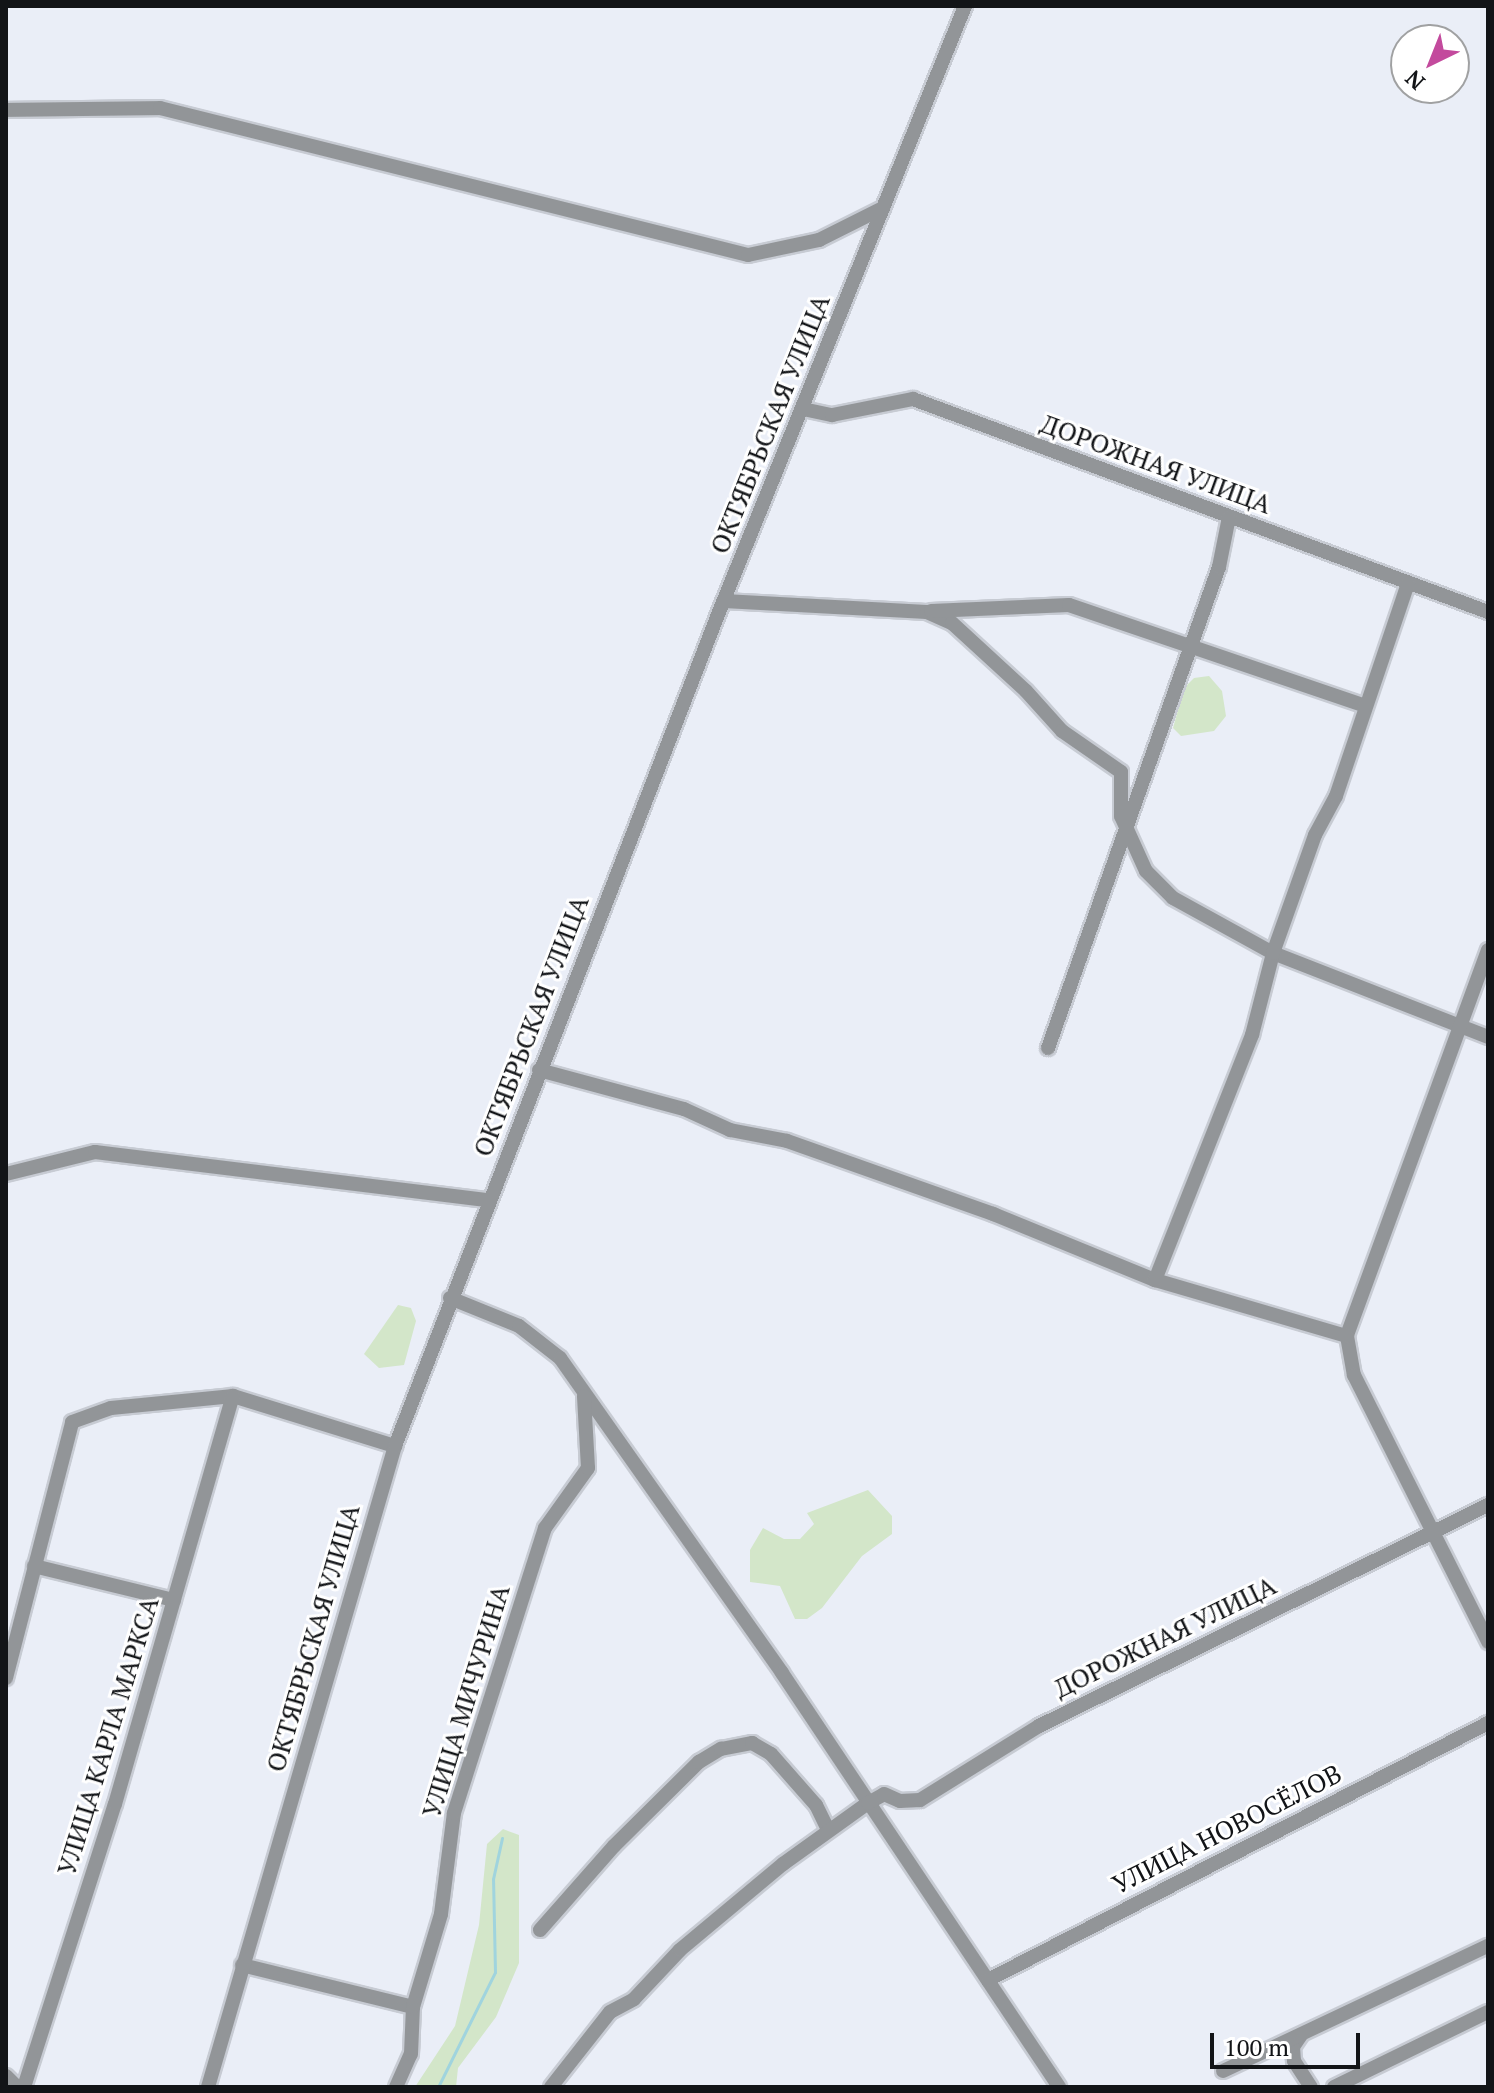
<!DOCTYPE html>
<meta charset="utf-8">
<style>
body{margin:0}
#map{position:relative;width:1494px;height:2093px;overflow:hidden;background:#eaeef7;font-family:"PT Serif",serif}
div>[style]{position:absolute}
.green>*{inset:0;background:#d3e6c9}
.stream>*{height:3px;margin:-1.5px;padding:0 1.5px;transform-origin:1.5px;border-radius:1.5px;background:#a0d4de}
.roads{filter:drop-shadow(2px 0 #c7cbd3) drop-shadow(-2px 0 #c7cbd3) drop-shadow(0 2px #c7cbd3) drop-shadow(0 -2px #c7cbd3)}
.minor>*{height:14px;margin:-7px;padding:0 7px;transform-origin:7px;border-radius:7px;background:#929598}
span{translate:-50% -50%;white-space:nowrap;text-align:center;line-height:1.15;-webkit-text-stroke:6px #fff;paint-order:stroke}
.street-label{font-size:26px;color:#121417}
.frame{position:absolute;inset:0;border:8px solid #121417;pointer-events:none}
.north{position:absolute;left:1390px;top:24px;width:80px;height:80px;box-sizing:border-box;background:#fff;border:2px solid #a0a1a2;border-radius:50%;rotate:223deg;font-size:22px;font-weight:700;line-height:32px;text-align:center;color:#121417}
.north::after{content:'';display:block;margin:auto;width:28px;height:36px;background:#c34a9d;clip-path:polygon(50% 0,100% 100%,50% 72%,0 100%)}
.scale{position:absolute;left:1210px;top:2033px;width:150px;height:36px;box-sizing:border-box;border:4px solid #121417;border-top:0;padding-left:10px;font-size:24px;line-height:28px;white-space:nowrap;color:#121417;-webkit-text-stroke:6px #fff;paint-order:stroke}
</style>
<div id="map">
<div class="green">
<i style="clip-path:polygon(1209px 676px,1222px 691px,1226px 716px,1214px 731px,1181px 736px,1173px 728px,1184px 688px,1194px 678px)"></i>
<i style="clip-path:polygon(398px 1305px,411px 1308px,416px 1321px,404px 1365px,379px 1368px,364px 1354px)"></i>
<i style="clip-path:polygon(868px 1490px,892px 1516px,892px 1534px,862px 1556px,822px 1608px,807px 1619px,795px 1619px,780px 1586px,750px 1582px,750px 1550px,763px 1528px,784px 1539px,800px 1539px,814px 1524px,807px 1513px)"></i>
<i style="clip-path:polygon(503px 1829px,519px 1835px,519px 1963px,496px 2017px,458px 2068px,456px 2087px,415px 2087px,455px 2026px,479px 1925px,487px 1844px)"></i>
</div>
<div class="stream">
<i style="left:438px;top:2087px;width:128px;rotate:-63.6deg"></i>
<i style="left:495px;top:1972px;width:93px;rotate:-91.2deg"></i>
<i style="left:493px;top:1879px;width:42px;rotate:-77.6deg"></i>
</div>
<div class="roads">
<div class="minor">
<i style="left:6px;top:110px;width:154px;rotate:-0.7deg"></i>
<i style="left:160px;top:108px;width:606px;rotate:14.04deg"></i>
<i style="left:748px;top:255px;width:73px;rotate:-11.9deg"></i>
<i style="left:819px;top:240px;width:72px;rotate:-26.6deg"></i>
<i style="left:803px;top:409px;width:30px;rotate:12deg"></i>
<i style="left:832px;top:415px;width:83px;rotate:-11.2deg"></i>
<i style="left:913px;top:399px;width:613px;rotate:20.33deg"></i>
<i style="left:724px;top:601px;width:203px;rotate:3.1deg"></i>
<i style="left:927px;top:612px;width:27px;rotate:24deg"></i>
<i style="left:952px;top:623px;width:100px;rotate:42.6deg"></i>
<i style="left:1026px;top:691px;width:54px;rotate:48deg"></i>
<i style="left:1062px;top:731px;width:72px;rotate:34.8deg"></i>
<i style="left:1121px;top:772px;width:44px;rotate:90deg"></i>
<i style="left:1121px;top:816px;width:60px;rotate:65.6deg"></i>
<i style="left:1146px;top:871px;width:38px;rotate:45deg"></i>
<i style="left:1173px;top:898px;width:114px;rotate:28.8deg"></i>
<i style="left:1273px;top:953px;width:231px;rotate:21.3deg"></i>
<i style="left:931px;top:611px;width:138px;rotate:-2.5deg"></i>
<i style="left:1069px;top:605px;width:313px;rotate:18.8deg"></i>
<i style="left:1488px;top:950px;width:411px;rotate:110.1deg"></i>
<i style="left:1347px;top:1336px;width:40px;rotate:80deg"></i>
<i style="left:1354px;top:1375px;width:299px;rotate:63.3deg"></i>
<i style="left:1048px;top:1048px;width:510px;rotate:-70.43deg"></i>
<i style="left:1219px;top:567px;width:51px;rotate:-78.7deg"></i>
<i style="left:539px;top:1070px;width:150px;rotate:15.1deg"></i>
<i style="left:684px;top:1109px;width:51px;rotate:24.5deg"></i>
<i style="left:730px;top:1130px;width:58px;rotate:10.9deg"></i>
<i style="left:787px;top:1141px;width:219px;rotate:19.5deg"></i>
<i style="left:993px;top:1214px;width:175px;rotate:22.2deg"></i>
<i style="left:1155px;top:1280px;width:200px;rotate:16.3deg"></i>
<i style="left:6px;top:1174px;width:92px;rotate:-13.9deg"></i>
<i style="left:95px;top:1152px;width:396px;rotate:7deg"></i>
<i style="left:1155px;top:1280px;width:264px;rotate:-68.4deg"></i>
<i style="left:1252px;top:1035px;width:85px;rotate:-75.6deg"></i>
<i style="left:1273px;top:953px;width:125px;rotate:-70.4deg"></i>
<i style="left:1315px;top:835px;width:44px;rotate:-61.7deg"></i>
<i style="left:1336px;top:796px;width:225px;rotate:-71.3deg"></i>
<i style="left:450px;top:1298px;width:74px;rotate:22.1deg"></i>
<i style="left:519px;top:1326px;width:52px;rotate:38deg"></i>
<i style="left:560px;top:1358px;width:385px;rotate:54.8deg"></i>
<i style="left:782px;top:1673px;width:498px;rotate:56.2deg"></i>
<i style="left:34px;top:1566px;width:144px;rotate:13.7deg"></i>
<i style="left:6px;top:1678px;width:264px;rotate:-75.5deg"></i>
<i style="left:72px;top:1422px;width:41px;rotate:-19.7deg"></i>
<i style="left:111px;top:1408px;width:123px;rotate:-5.6deg"></i>
<i style="left:233px;top:1396px;width:170px;rotate:17.2deg"></i>
<i style="left:540px;top:1930px;width:112px;rotate:-48.6deg"></i>
<i style="left:614px;top:1846px;width:120px;rotate:-44.7deg"></i>
<i style="left:699px;top:1762px;width:26px;rotate:-31deg"></i>
<i style="left:721px;top:1749px;width:32px;rotate:-11deg"></i>
<i style="left:752px;top:1743px;width:22px;rotate:30deg"></i>
<i style="left:771px;top:1754px;width:68px;rotate:48.6deg"></i>
<i style="left:816px;top:1805px;width:28px;rotate:64deg"></i>
<i style="left:242px;top:1965px;width:176px;rotate:13.8deg"></i>
<i style="left:988px;top:1980px;width:562px;rotate:-27.2deg"></i>
<i style="left:1301px;top:2035px;width:14px;rotate:124deg"></i>
<i style="left:1293px;top:2047px;width:14px;rotate:86deg"></i>
<i style="left:1294px;top:2061px;width:31px;rotate:57deg"></i>
<i style="left:1223px;top:2071px;width:293px;rotate:-25.3deg"></i>
<i style="left:6px;top:2076px;width:16px;rotate:45deg"></i>
<i style="left:24px;top:2087px;width:297px;rotate:-72.2deg"></i>
<i style="left:115px;top:1804px;width:425px;rotate:-73.9deg"></i>
<i style="left:208px;top:2087px;width:668px;rotate:-73.74deg"></i>
<i style="left:395px;top:1446px;width:900px;rotate:-68.77deg"></i>
<i style="left:721px;top:607px;width:649px;rotate:-67.9deg"></i>
<i style="left:396px;top:2087px;width:36px;rotate:-66deg"></i>
<i style="left:411px;top:2054px;width:47px;rotate:-87.6deg"></i>
<i style="left:413px;top:2007px;width:97px;rotate:-73.2deg"></i>
<i style="left:441px;top:1914px;width:102px;rotate:-82.7deg"></i>
<i style="left:454px;top:1813px;width:299px;rotate:-72.3deg"></i>
<i style="left:545px;top:1528px;width:74px;rotate:-54.4deg"></i>
<i style="left:588px;top:1468px;width:72px;rotate:-93.2deg"></i>
<i style="left:551px;top:2087px;width:95px;rotate:-51.8deg"></i>
<i style="left:610px;top:2012px;width:27px;rotate:-28deg"></i>
<i style="left:634px;top:1999px;width:67px;rotate:-46.8deg"></i>
<i style="left:680px;top:1950px;width:134px;rotate:-39.9deg"></i>
<i style="left:783px;top:1864px;width:105px;rotate:-35.7deg"></i>
<i style="left:868px;top:1803px;width:18px;rotate:-29deg"></i>
<i style="left:884px;top:1794px;width:17px;rotate:24deg"></i>
<i style="left:900px;top:1801px;width:20px;rotate:-3deg"></i>
<i style="left:920px;top:1800px;width:140px;rotate:-31.9deg"></i>
<i style="left:1039px;top:1726px;width:500px;rotate:-26.21deg"></i>
<i style="left:1334px;top:2087px;width:171px;rotate:-26deg"></i>
</div>
</div>
<div class="street-label">
<span style="left:770px;top:424px;rotate:-68deg">ОКТЯБРЬСКАЯ УЛИЦА</span>
<span style="left:1156px;top:464px;rotate:20deg">ДОРОЖНАЯ УЛИЦА</span>
<span style="left:531px;top:1026px;rotate:-69deg">ОКТЯБРЬСКАЯ УЛИЦА</span>
<span style="left:1165px;top:1637px;rotate:-26deg">ДОРОЖНАЯ УЛИЦА</span>
<span style="left:313px;top:1638px;rotate:-74deg">ОКТЯБРЬСКАЯ УЛИЦА</span>
<span style="left:466px;top:1701px;rotate:-73deg">УЛИЦА МИЧУРИНА</span>
<span style="left:108px;top:1736px;rotate:-73deg">УЛИЦА КАРЛА МАРКСА</span>
<span style="left:1227px;top:1829px;rotate:-27deg">УЛИЦА НОВОСЁЛОВ</span>
</div>
<div class="frame"></div>
<div class="north">N</div>
<div class="scale">100 m</div>
</div>
